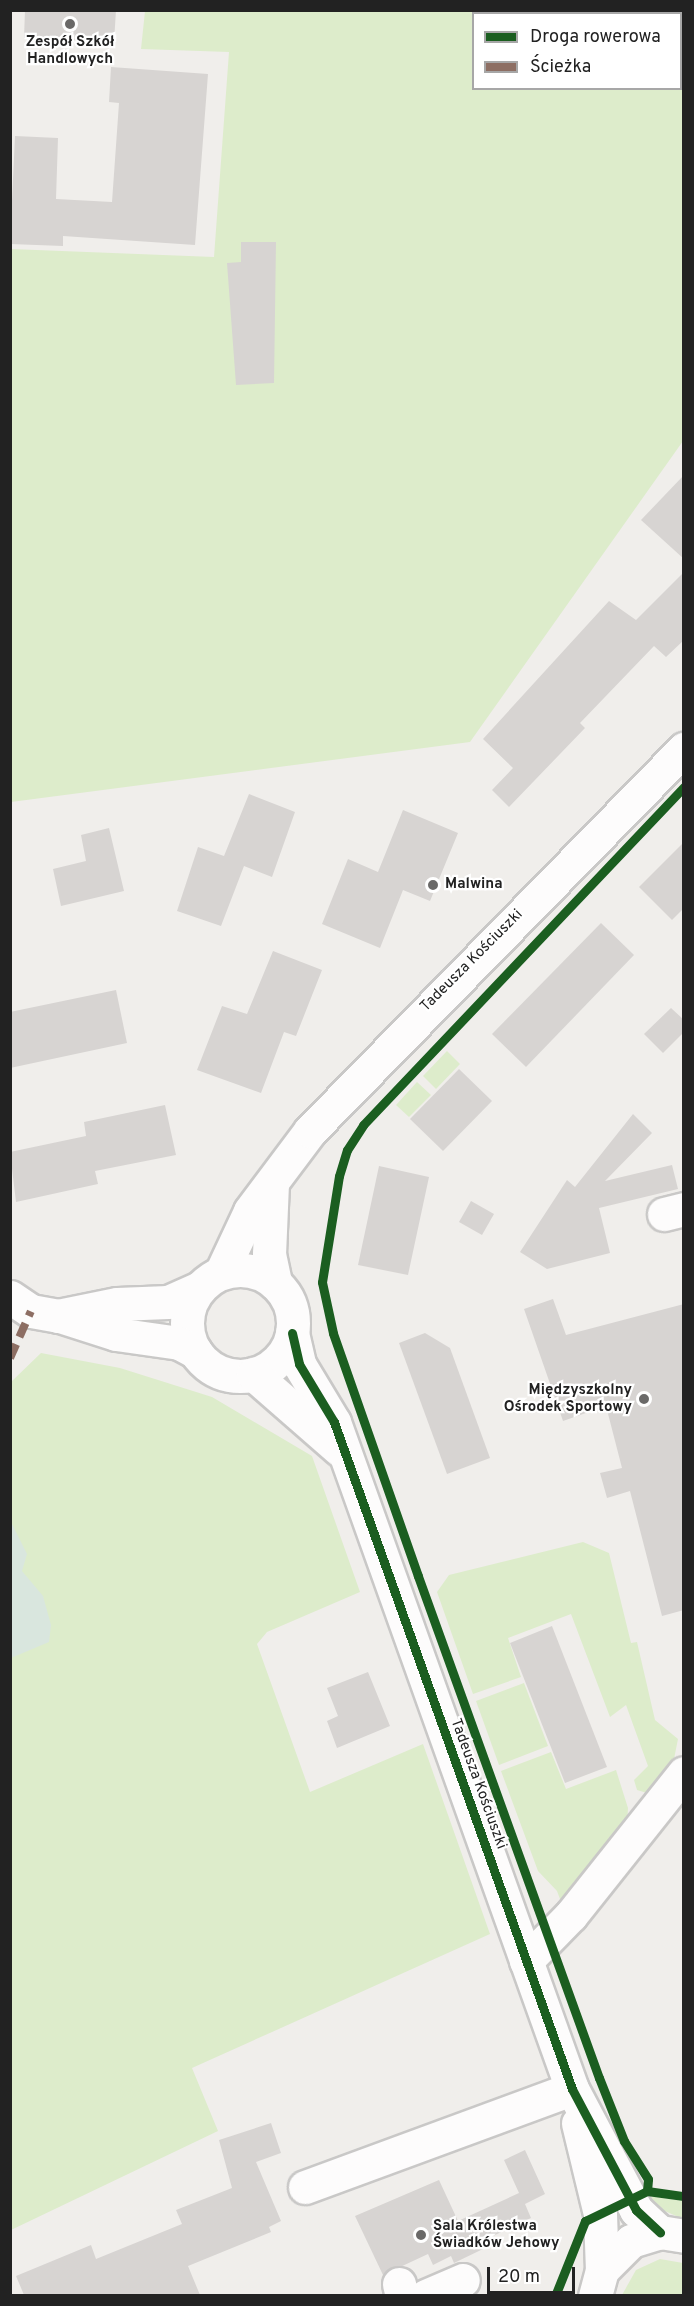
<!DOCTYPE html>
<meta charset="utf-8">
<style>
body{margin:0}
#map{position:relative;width:694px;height:2306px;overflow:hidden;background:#f0eeeb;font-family:Overpass,sans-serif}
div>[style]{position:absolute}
.grass>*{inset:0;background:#ddeccb}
.wetland>*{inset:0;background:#d9e6de}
.building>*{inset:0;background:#d7d4d2}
.roads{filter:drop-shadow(2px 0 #c9c8c7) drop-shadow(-2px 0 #c9c8c7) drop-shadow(0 2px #c9c8c7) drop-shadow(0 -2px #c9c8c7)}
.minor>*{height:33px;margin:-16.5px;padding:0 16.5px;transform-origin:16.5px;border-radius:16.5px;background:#fdfcfc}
.minor>.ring{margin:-16.5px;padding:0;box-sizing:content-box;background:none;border:33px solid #fdfcfc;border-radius:50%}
.quiet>*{height:8px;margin-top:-4px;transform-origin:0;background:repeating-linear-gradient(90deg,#8d6e63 0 15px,transparent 0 23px)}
.cycleway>*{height:9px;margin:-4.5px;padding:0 4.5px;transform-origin:4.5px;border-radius:4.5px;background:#1b5e20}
.dots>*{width:16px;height:16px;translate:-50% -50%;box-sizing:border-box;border:3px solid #fff;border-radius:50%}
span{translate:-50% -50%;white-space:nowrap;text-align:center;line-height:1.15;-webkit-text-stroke:4.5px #fff;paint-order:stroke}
.poi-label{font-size:15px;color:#222;font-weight:700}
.left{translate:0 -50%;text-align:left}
.right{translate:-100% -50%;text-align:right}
.street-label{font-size:15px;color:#222}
.frame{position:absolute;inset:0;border:12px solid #222;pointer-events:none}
.legend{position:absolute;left:472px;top:12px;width:210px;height:78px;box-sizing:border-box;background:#fff;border:2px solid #a7a7a7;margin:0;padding:8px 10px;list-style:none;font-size:18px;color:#222}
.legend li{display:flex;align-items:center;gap:12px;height:30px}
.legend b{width:30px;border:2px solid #a7a7a7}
.scale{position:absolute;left:487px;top:2267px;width:88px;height:27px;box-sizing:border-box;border:3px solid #222;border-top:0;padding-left:8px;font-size:18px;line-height:21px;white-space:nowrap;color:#222;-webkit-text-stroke:4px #fff;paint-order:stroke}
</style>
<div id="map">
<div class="grass">
<i style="clip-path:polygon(evenodd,145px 11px,683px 11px,683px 441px,470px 742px,11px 802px,11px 249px,214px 257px,229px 52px,141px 49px,145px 11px,474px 14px,680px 14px,680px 88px,474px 88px,474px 14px)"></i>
<i style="clip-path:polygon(447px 1051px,460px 1064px,436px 1089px,423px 1076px)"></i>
<i style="clip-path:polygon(417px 1082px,431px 1095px,409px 1117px,396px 1105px)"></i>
<i style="clip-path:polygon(41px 1353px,120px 1368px,212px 1397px,312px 1456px,360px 1592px,267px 1632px,257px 1644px,310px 1792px,423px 1744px,490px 1934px,192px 2068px,218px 2131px,11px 2230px,10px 1394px,12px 1381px)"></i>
<i style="clip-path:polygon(583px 1542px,609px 1553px,631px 1643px,637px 1642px,655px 1720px,678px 1739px,673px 1764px,647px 1793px,637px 1790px,634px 1780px,648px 1766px,626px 1705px,610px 1717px,571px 1614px,508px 1638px,521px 1677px,473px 1694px,437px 1592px,449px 1575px)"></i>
<i style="clip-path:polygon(524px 1683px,548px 1746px,499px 1765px,476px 1701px)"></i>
<i style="clip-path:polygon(551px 1752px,566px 1789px,616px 1770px,628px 1808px,627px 1825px,563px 1907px,557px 1891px,538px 1871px,501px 1771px)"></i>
<i style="clip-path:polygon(650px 2196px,683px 2201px,683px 2219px,658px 2208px,646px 2197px)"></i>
<i style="clip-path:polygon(660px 2259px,683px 2263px,683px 2295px,622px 2295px,636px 2270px)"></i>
</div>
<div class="wetland">
<i style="clip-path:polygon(10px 1520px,27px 1554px,22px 1571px,43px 1596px,51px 1625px,49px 1642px,11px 1658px)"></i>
</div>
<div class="building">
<i style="clip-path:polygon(25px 10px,116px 10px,114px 42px,24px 38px)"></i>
<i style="clip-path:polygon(111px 67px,208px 74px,195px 245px,63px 236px,63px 246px,10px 244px,15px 136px,58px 138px,56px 199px,112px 202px,119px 103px,109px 102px)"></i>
<i style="clip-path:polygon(241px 242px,276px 242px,274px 383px,236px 385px,227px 263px,241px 262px)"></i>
<i style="clip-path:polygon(684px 475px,684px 559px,641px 520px)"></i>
<i style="clip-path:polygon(684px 572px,684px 640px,666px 657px,654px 646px,580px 723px,585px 728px,509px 807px,492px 790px,513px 768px,483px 739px,609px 601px,636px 620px)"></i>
<i style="clip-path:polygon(249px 794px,295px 812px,272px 877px,244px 866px,221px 926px,177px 911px,198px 847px,224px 856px)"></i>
<i style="clip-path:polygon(403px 810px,458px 833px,430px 901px,403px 890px,380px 948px,322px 924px,348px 859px,378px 872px)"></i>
<i style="clip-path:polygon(109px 828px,124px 891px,61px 906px,53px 869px,86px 861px,81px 835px)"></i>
<i style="clip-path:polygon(684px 842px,684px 908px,672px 920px,639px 887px)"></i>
<i style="clip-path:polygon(601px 923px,634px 955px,526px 1067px,492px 1034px)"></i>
<i style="clip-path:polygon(273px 951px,322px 970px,296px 1036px,284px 1032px,261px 1093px,197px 1070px,222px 1006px,247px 1014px)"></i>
<i style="clip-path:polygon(116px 990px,127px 1043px,10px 1068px,10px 1012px)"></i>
<i style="clip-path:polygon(671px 1008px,684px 1020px,684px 1032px,663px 1053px,644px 1034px)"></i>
<i style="clip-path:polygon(459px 1069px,492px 1101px,443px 1151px,410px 1119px)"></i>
<i style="clip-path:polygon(165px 1105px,176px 1155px,95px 1171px,98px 1184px,16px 1202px,10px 1152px,86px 1136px,84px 1122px)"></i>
<i style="clip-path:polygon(633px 1114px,652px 1133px,605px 1181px,672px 1165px,678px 1189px,599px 1208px,610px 1253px,547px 1269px,520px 1252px,567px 1180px,575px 1187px)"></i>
<i style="clip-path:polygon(379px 1166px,429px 1177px,408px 1275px,358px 1265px)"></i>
<i style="clip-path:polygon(471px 1201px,494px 1214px,482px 1235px,459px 1222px)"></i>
<i style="clip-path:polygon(553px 1299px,566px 1335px,684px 1304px,684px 1610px,662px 1616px,630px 1491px,607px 1498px,600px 1473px,622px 1468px,606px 1406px,563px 1421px,524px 1309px)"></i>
<i style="clip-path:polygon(425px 1333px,450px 1348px,490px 1458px,447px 1474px,399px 1343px)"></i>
<i style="clip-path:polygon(552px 1626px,607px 1767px,565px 1783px,510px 1643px)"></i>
<i style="clip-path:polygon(368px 1672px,390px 1726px,337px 1748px,327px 1721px,338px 1716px,327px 1688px)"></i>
<i style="clip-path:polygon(271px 2123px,281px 2153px,256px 2162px,281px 2221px,269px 2227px,271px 2232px,188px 2266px,200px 2295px,24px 2295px,16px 2276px,91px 2245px,96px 2259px,182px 2224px,176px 2210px,232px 2188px,219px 2140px)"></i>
<i style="clip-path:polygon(525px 2150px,545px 2194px,525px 2204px,531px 2218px,480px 2242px,483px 2249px,454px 2263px,451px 2256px,433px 2265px,428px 2254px,383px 2275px,355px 2216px,439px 2180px,458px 2221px,519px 2193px,504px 2160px)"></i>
</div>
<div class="roads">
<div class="minor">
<i style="left:272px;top:1183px;width:71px;rotate:92.4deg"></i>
<i style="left:269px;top:1254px;width:30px;rotate:78deg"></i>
<i style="left:664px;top:1214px;width:21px;rotate:-14deg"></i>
<i class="ring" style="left:187px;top:1270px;width:73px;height:73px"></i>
<i style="left:221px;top:1273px;width:68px;rotate:-64.9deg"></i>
<i style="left:250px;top:1211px;width:100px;rotate:-53.1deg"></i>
<i style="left:310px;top:1131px;width:535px;rotate:-45.61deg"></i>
<i style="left:10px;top:1297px;width:25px;rotate:34deg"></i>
<i style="left:31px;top:1311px;width:27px;rotate:10deg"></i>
<i style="left:58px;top:1316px;width:60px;rotate:-11.5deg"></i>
<i style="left:117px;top:1304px;width:51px;rotate:-2.2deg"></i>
<i style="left:168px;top:1302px;width:35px;rotate:-24deg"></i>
<i style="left:60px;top:1316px;width:59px;rotate:17.8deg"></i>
<i style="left:116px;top:1334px;width:64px;rotate:8.1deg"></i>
<i style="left:179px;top:1343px;width:19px;rotate:28deg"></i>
<i style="left:292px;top:1333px;width:32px;rotate:77deg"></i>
<i style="left:299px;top:1364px;width:68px;rotate:58.9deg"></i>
<i style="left:334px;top:1422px;width:708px;rotate:70.36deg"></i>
<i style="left:572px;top:2089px;width:137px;rotate:62.1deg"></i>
<i style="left:636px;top:2210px;width:33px;rotate:43deg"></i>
<i style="left:253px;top:1374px;width:114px;rotate:41.1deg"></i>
<i style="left:526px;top:1961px;width:64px;rotate:-45.6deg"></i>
<i style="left:571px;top:1915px;width:181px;rotate:-51.5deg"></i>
<i style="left:578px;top:2123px;width:94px;rotate:76.4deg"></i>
<i style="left:600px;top:2214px;width:56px;rotate:88deg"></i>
<i style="left:305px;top:2187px;width:284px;rotate:-20.2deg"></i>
<i style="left:399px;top:2284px;width:12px;rotate:76deg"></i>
<i style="left:426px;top:2296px;width:40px;rotate:-23.4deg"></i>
<i style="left:595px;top:2296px;width:27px;rotate:-75deg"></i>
<i style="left:602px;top:2270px;width:41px;rotate:-45deg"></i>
<i style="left:631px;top:2241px;width:30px;rotate:-17deg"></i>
<i style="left:660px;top:2232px;width:24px;rotate:9deg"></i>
</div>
</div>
<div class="quiet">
<i style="left:10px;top:1358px;width:51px;rotate:-65.9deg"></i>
</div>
<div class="cycleway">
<i style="left:292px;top:1333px;width:32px;rotate:77deg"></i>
<i style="left:299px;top:1364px;width:68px;rotate:58.9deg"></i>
<i style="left:334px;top:1422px;width:708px;rotate:70.36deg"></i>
<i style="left:572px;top:2089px;width:137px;rotate:62.1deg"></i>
<i style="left:636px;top:2210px;width:33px;rotate:43deg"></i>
<i style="left:647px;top:2191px;width:12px;rotate:-85deg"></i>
<i style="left:648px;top:2179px;width:45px;rotate:-122.3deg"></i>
<i style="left:624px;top:2141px;width:68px;rotate:-111.6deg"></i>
<i style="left:599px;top:2078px;width:534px;rotate:-109.83deg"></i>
<i style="left:418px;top:1576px;width:257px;rotate:-109.3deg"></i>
<i style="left:333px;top:1333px;width:52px;rotate:-102.2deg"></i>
<i style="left:322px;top:1282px;width:107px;rotate:-80.9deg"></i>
<i style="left:339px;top:1176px;width:27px;rotate:-73deg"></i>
<i style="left:347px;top:1150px;width:30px;rotate:-57deg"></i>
<i style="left:363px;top:1125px;width:466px;rotate:-46.5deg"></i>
<i style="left:555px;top:2296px;width:81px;rotate:-68.2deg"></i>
<i style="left:585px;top:2221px;width:69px;rotate:-25.8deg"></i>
<i style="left:647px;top:2191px;width:37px;rotate:8deg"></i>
</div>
<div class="dots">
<i style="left:70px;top:24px;background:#6a6968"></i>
<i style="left:433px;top:885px;background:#6a6968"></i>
<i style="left:644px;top:1399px;background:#6a6968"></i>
<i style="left:421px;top:2235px;background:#6a6968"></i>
</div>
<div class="poi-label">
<span style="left:70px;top:51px">Zespół Szkół<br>Handlowych</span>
<span class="left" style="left:445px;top:885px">Malwina</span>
<span class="right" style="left:632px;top:1399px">Międzyszkolny<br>Ośrodek Sportowy</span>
<span class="left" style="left:433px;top:2235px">Sala Królestwa<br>Świadków Jehowy</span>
</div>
<div class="street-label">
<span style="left:472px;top:961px;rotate:-45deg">Tadeusza Kościuszki</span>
<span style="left:478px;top:1784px;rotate:70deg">Tadeusza Kościuszki</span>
</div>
<div class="frame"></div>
<ul class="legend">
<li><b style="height:8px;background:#1b5e20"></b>Droga rowerowa</li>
<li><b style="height:8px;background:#8d6e63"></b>Ścieżka</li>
</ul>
<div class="scale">20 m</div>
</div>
